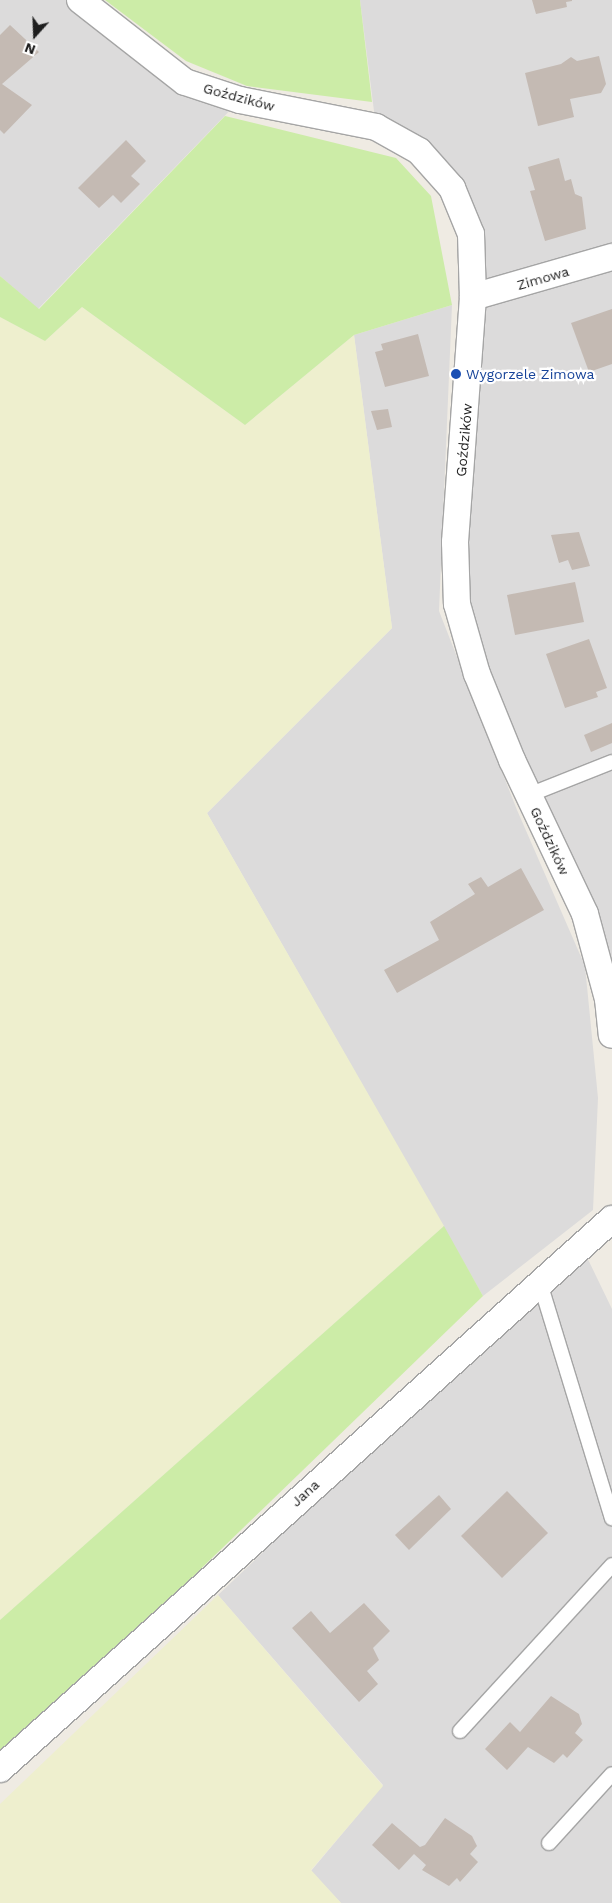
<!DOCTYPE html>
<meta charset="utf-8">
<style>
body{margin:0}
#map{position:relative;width:612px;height:1903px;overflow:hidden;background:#efebe3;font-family:"Work Sans",sans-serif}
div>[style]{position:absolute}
.residential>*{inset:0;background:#dcdbdb}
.farmland>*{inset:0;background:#eeefce}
.grass>*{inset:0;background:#cceca7}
.building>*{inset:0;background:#c4bab3}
.roads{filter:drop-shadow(1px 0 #a5a5a5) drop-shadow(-1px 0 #a5a5a5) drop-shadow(0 1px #a5a5a5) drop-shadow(0 -1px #a5a5a5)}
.service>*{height:14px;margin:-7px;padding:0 7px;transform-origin:7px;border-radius:7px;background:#fff}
.minor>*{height:26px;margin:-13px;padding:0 13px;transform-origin:13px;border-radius:13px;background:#fff}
.dots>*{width:14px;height:14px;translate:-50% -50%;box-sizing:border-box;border:2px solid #fff;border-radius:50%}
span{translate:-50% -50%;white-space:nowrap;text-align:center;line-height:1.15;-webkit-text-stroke:4.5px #fff;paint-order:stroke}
.street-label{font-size:14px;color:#1e1e1e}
.transit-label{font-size:14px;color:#164399}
.left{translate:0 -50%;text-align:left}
.north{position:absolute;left:10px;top:10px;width:50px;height:50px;-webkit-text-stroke:4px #fff;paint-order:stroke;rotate:200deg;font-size:14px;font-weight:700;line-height:20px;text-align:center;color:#1e1e1e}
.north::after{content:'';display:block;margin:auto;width:18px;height:22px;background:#1e1e1e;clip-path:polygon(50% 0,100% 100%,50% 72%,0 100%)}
</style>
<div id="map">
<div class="residential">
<i style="clip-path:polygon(0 0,80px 0,138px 49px,240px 100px,38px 309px,0 276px)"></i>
<i style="clip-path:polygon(360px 0,612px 0,612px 1035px,608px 999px,457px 604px,473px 297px,452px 188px,376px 127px)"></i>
<i style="clip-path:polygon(452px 305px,439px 611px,517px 810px,585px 966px,598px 1098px,593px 1210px,483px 1296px,207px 813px,392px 628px,354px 335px)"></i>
<i style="clip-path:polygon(583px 1249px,612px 1309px,612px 1903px,341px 1903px,311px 1871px,383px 1785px,218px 1595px)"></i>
</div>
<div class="farmland">
<i style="clip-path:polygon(82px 307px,245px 425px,354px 335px,392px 628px,207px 813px,444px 1226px,0 1620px,0 317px,45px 341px)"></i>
<i style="clip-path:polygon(218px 1595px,383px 1786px,311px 1870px,341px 1903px,0 1903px,0 1804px)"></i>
</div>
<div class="grass">
<i style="clip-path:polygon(105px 0,360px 0,372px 102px,247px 86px,186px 61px)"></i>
<i style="clip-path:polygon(225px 116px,396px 158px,431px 196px,452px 305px,354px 335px,245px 425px,82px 307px,45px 341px,0 317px,0 276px,39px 309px)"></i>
<i style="clip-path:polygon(444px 1226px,483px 1296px,0 1763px,0 1620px)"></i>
</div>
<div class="building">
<i style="clip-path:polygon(532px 0,572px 0,572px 1px,566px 2px,567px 7px,536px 14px)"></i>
<i style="clip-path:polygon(10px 25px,39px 52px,2px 84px,32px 105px,4px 134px,0 130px,0 35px)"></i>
<i style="clip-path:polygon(599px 56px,606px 84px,601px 93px,570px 99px,574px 117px,538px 126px,525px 73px,561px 64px,571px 57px,577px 61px)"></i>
<i style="clip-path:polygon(126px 140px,146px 161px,131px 176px,140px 184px,121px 203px,113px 195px,99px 208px,78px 188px)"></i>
<i style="clip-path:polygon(559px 158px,565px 181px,571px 179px,575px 194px,582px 197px,586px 229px,545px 241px,530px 191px,535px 190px,528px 167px)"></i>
<i style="clip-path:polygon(612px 309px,612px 364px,589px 372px,571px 323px)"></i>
<i style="clip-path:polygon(418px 334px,429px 376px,385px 387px,375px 352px,383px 350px,381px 344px)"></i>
<i style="clip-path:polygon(388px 409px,392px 427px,377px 430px,371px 411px)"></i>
<i style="clip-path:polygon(579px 532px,590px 566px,572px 570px,568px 560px,559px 563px,551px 535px)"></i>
<i style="clip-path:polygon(575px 582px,584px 622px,515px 635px,507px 595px)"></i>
<i style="clip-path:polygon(589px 639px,607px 688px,596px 692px,598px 697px,565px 708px,546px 654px)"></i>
<i style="clip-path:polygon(612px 723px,612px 743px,591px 752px,584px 735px)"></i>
<i style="clip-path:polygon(521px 868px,544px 910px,397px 993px,384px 970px,439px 940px,430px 922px,475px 894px,468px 884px,481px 877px,488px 887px)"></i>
<i style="clip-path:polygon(507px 1491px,548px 1533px,502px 1578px,461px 1536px)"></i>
<i style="clip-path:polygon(439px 1495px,451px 1509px,409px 1550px,395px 1535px)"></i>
<i style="clip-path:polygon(364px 1603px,390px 1631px,373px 1648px,379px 1660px,367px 1671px,378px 1684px,359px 1702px,292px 1628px,311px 1611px,330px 1633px)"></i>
<i style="clip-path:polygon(551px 1696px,579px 1714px,582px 1724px,575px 1733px,583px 1740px,567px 1758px,563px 1754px,554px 1763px,528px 1747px,507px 1770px,485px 1749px,510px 1722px,520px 1732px)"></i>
<i style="clip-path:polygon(445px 1818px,472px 1836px,477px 1846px,470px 1854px,478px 1862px,460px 1882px,457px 1878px,449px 1886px,422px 1870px,426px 1865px,414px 1854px,399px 1870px,372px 1845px,392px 1823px,420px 1847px,425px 1845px)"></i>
</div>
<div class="roads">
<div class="service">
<i style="left:529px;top:795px;width:89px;rotate:-21.7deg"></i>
<i style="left:540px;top:1283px;width:246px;rotate:73deg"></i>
<i style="left:460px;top:1731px;width:225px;rotate:-47.5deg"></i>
<i style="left:549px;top:1843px;width:93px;rotate:-47.6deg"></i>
</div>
<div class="minor">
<i style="left:80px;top:0;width:133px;rotate:38deg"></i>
<i style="left:185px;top:82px;width:58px;rotate:18.1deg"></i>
<i style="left:240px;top:100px;width:139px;rotate:11.2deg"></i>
<i style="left:376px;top:127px;width:49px;rotate:29.2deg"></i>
<i style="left:419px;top:151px;width:50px;rotate:48.3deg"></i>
<i style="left:452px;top:188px;width:50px;rotate:67.6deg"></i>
<i style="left:471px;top:234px;width:63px;rotate:88.2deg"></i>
<i style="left:473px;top:297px;width:246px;rotate:94.2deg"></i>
<i style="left:455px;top:542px;width:62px;rotate:88.2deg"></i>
<i style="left:457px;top:604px;width:73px;rotate:74.1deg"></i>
<i style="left:477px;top:674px;width:93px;rotate:67.9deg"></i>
<i style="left:512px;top:760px;width:170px;rotate:64.6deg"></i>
<i style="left:585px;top:914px;width:88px;rotate:74.9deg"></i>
<i style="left:608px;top:999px;width:36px;rotate:84deg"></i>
<i style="left:473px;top:297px;width:145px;rotate:-16.1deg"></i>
<i style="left:0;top:1769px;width:823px;rotate:-41.95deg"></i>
</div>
</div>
<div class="dots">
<i style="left:456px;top:374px;background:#1a4fb4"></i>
</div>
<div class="street-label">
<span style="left:239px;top:97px;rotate:15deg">Goździków</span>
<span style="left:543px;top:278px;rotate:-16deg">Zimowa</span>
<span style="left:464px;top:440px;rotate:-85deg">Goździków</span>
<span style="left:550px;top:841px;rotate:65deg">Goździków</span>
<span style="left:305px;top:1493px;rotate:-42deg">Jana</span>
</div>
<div class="transit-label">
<span class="left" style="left:466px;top:374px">Wygorzele Zimowa</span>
</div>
<div class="north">N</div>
</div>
